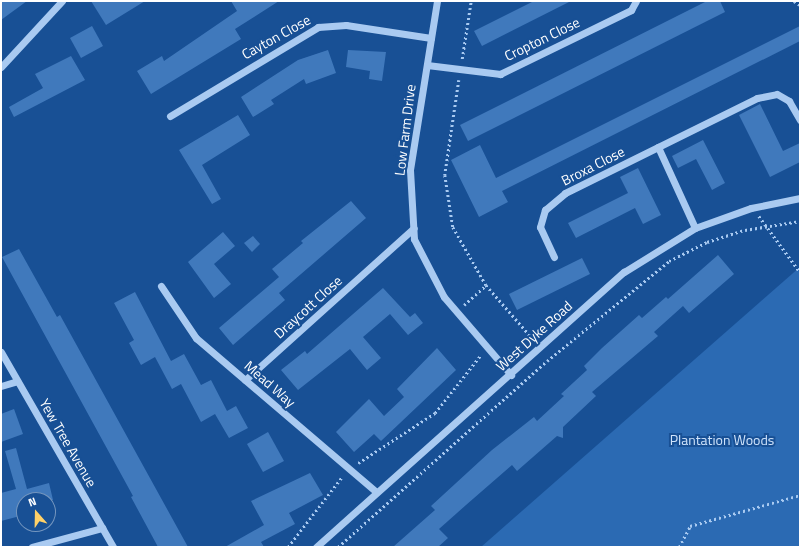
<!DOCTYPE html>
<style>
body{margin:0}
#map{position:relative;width:801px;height:548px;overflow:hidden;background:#185095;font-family:"Titillium Web",sans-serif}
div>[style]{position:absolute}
.green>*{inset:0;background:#2b6ab3}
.building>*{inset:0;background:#4079bc}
.path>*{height:2.5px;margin-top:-1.25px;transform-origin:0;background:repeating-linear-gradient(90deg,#a9caf1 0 2px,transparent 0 5px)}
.minor>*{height:7px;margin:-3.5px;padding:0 3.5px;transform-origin:3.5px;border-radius:3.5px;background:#a9caf1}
span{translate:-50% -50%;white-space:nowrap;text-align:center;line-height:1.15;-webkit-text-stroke:4px #185095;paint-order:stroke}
.street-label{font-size:14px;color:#fff}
.park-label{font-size:14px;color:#d0e4fc}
.frame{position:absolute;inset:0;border:2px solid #fff;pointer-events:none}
.north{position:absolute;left:16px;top:492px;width:40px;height:40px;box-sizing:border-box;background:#185095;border:1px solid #7496bf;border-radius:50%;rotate:340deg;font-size:11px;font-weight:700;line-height:16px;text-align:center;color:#fff}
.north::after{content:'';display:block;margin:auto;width:14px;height:18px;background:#ffd168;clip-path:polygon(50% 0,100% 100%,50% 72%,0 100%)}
</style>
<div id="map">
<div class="green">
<i style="clip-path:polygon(800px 267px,800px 547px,481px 547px)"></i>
</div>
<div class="building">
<i style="clip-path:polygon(1px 1px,27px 1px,1px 20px)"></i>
<i style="clip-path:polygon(91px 1px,145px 1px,106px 25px)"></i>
<i style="clip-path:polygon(231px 1px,279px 1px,235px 29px,241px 39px,151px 94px,137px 71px,162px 56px,164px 61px,237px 11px)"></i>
<i style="clip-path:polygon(534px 1px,571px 1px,482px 46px,474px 31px)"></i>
<i style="clip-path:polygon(707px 1px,720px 1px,725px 12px,468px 141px,460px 125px)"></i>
<i style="clip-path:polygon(92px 26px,103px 46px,81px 58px,70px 38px)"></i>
<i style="clip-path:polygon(800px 26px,800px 41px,502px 191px,508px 202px,479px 217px,451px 160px,480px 145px,496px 178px)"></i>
<i style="clip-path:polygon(328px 50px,336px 73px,306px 84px,304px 79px,271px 100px,274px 104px,253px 117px,241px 97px,298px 60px)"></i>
<i style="clip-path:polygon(348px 50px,386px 52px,382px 81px,369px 79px,370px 71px,346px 67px)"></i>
<i style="clip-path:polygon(71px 56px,85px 80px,14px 117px,9px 107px,43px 88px,35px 74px)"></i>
<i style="clip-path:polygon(760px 104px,783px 151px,800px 143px,800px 162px,770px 177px,739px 115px)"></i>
<i style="clip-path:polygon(238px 115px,250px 135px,202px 165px,221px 199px,212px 204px,179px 150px)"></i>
<i style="clip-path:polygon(703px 140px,725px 183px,712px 190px,696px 159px,678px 168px,672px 156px)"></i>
<i style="clip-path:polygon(638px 168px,661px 215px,643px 224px,635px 208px,576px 238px,568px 223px,628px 193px,620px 177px)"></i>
<i style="clip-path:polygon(351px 201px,366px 218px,279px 293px,285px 300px,233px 345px,219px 328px,279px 277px,272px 269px,303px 243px,301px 241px)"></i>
<i style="clip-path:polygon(223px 232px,235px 246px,214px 264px,231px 284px,214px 298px,188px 262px)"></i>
<i style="clip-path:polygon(253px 236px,260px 244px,252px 252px,244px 243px)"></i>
<i style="clip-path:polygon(19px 249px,57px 317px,60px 315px,188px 547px,158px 547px,131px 497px,133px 496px,2px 257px)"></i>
<i style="clip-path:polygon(718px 255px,734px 274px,689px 313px,683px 306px,654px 332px,658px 336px,592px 392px,596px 396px,563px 427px,563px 438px,557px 436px,517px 471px,512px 465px,466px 505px,439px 529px,448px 538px,438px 547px,393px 547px,435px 510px,431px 506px,492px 450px,534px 417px,537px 421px,564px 396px,561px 394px,587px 370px,584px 366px,602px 348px,639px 315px,642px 318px,666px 297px,668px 299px)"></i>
<i style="clip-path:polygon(582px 258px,590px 274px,517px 310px,509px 294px)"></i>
<i style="clip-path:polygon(383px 288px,410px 317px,415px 313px,423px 323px,408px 335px,390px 314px,363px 337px,381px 358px,367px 370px,350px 349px,298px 390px,281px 370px,305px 351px,307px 354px)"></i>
<i style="clip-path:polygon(135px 292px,171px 361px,184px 354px,201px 385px,211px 380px,227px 411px,236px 406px,248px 428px,229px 438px,215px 414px,201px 422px,181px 384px,172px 389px,155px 357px,141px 365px,129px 343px,134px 340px,114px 303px)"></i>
<i style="clip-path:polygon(437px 348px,456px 370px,381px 441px,374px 434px,354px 452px,336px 432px,369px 399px,384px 416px,404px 397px,397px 389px)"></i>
<i style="clip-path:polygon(14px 409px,23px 434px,1px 442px,1px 414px)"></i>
<i style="clip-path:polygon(268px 432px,284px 461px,263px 472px,247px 444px)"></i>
<i style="clip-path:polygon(16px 448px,27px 489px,49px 483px,53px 500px,24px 500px,24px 515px,1px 521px,1px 493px,16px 489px,5px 451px)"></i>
<i style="clip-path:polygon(310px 473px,323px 495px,289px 513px,295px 524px,261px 542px,264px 547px,225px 547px,264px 525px,251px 501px)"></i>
</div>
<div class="path">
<i style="left:794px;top:1px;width:7px;rotate:34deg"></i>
<i style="left:462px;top:59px;width:59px;rotate:-81.2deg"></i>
<i style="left:459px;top:80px;width:96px;rotate:98.4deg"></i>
<i style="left:445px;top:175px;width:53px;rotate:81.3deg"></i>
<i style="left:453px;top:227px;width:67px;rotate:60.4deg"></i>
<i style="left:486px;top:285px;width:73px;rotate:48.9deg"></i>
<i style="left:759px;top:216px;width:69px;rotate:53.8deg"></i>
<i style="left:464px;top:305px;width:30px;rotate:-42deg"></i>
<i style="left:358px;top:463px;width:92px;rotate:-33deg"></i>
<i style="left:435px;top:413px;width:73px;rotate:-51.7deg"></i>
<i style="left:288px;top:547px;width:88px;rotate:-52.4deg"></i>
<i style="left:338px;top:547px;width:280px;rotate:-41.7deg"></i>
<i style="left:547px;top:361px;width:158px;rotate:-39.3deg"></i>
<i style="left:669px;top:261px;width:42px;rotate:-26.6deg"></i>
<i style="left:707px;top:242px;width:40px;rotate:-18deg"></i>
<i style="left:745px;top:230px;width:56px;rotate:-9.3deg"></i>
<i style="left:679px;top:547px;width:24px;rotate:-62deg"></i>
<i style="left:690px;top:526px;width:114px;rotate:-15.7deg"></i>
</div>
<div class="minor">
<i style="left:437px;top:1px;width:171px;rotate:99.1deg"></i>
<i style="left:410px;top:170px;width:69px;rotate:86.7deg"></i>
<i style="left:414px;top:239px;width:65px;rotate:62.7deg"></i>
<i style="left:444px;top:297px;width:103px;rotate:49.3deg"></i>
<i style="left:427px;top:65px;width:74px;rotate:7deg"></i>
<i style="left:500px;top:74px;width:146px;rotate:-26deg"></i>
<i style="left:631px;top:10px;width:10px;rotate:-61deg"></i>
<i style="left:1px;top:67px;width:90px;rotate:-47.3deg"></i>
<i style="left:170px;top:116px;width:173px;rotate:-31deg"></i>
<i style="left:318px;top:27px;width:28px;rotate:-4deg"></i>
<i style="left:346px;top:25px;width:86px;rotate:8.7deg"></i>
<i style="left:658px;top:147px;width:89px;rotate:65.4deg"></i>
<i style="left:554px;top:257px;width:33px;rotate:-115deg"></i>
<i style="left:540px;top:227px;width:18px;rotate:-74deg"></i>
<i style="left:545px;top:210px;width:26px;rotate:-40deg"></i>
<i style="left:565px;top:193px;width:214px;rotate:-26.3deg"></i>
<i style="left:757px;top:98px;width:20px;rotate:-11deg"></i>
<i style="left:777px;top:94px;width:14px;rotate:30deg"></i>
<i style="left:789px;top:101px;width:22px;rotate:60deg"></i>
<i style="left:161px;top:286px;width:63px;rotate:56.1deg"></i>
<i style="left:196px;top:338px;width:237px;rotate:40.5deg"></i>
<i style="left:1px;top:352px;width:225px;rotate:60.1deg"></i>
<i style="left:245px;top:380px;width:227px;rotate:-42deg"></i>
<i style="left:1px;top:386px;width:17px;rotate:-17deg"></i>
<i style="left:32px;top:547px;width:73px;rotate:-15.2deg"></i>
<i style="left:316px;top:547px;width:413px;rotate:-41.8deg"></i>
<i style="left:624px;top:272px;width:84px;rotate:-31.8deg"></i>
<i style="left:695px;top:228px;width:59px;rotate:-19.7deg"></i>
<i style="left:751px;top:208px;width:50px;rotate:-11.5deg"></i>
</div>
<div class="street-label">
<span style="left:276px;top:37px;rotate:-29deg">Cayton Close</span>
<span style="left:542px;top:39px;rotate:-26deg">Cropton Close</span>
<span style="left:405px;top:130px;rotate:-83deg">Low Farm Drive</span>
<span style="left:593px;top:166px;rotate:-27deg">Broxa Close</span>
<span style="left:308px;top:307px;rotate:-42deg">Draycott Close</span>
<span style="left:534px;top:336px;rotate:-42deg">West Dyke Road</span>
<span style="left:270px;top:384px;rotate:41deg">Mead Way</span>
<span style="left:68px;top:443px;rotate:60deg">Yew Tree Avenue</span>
</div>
<div class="park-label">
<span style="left:722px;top:440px">Plantation Woods</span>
</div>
<div class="frame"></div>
<div class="north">N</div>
</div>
